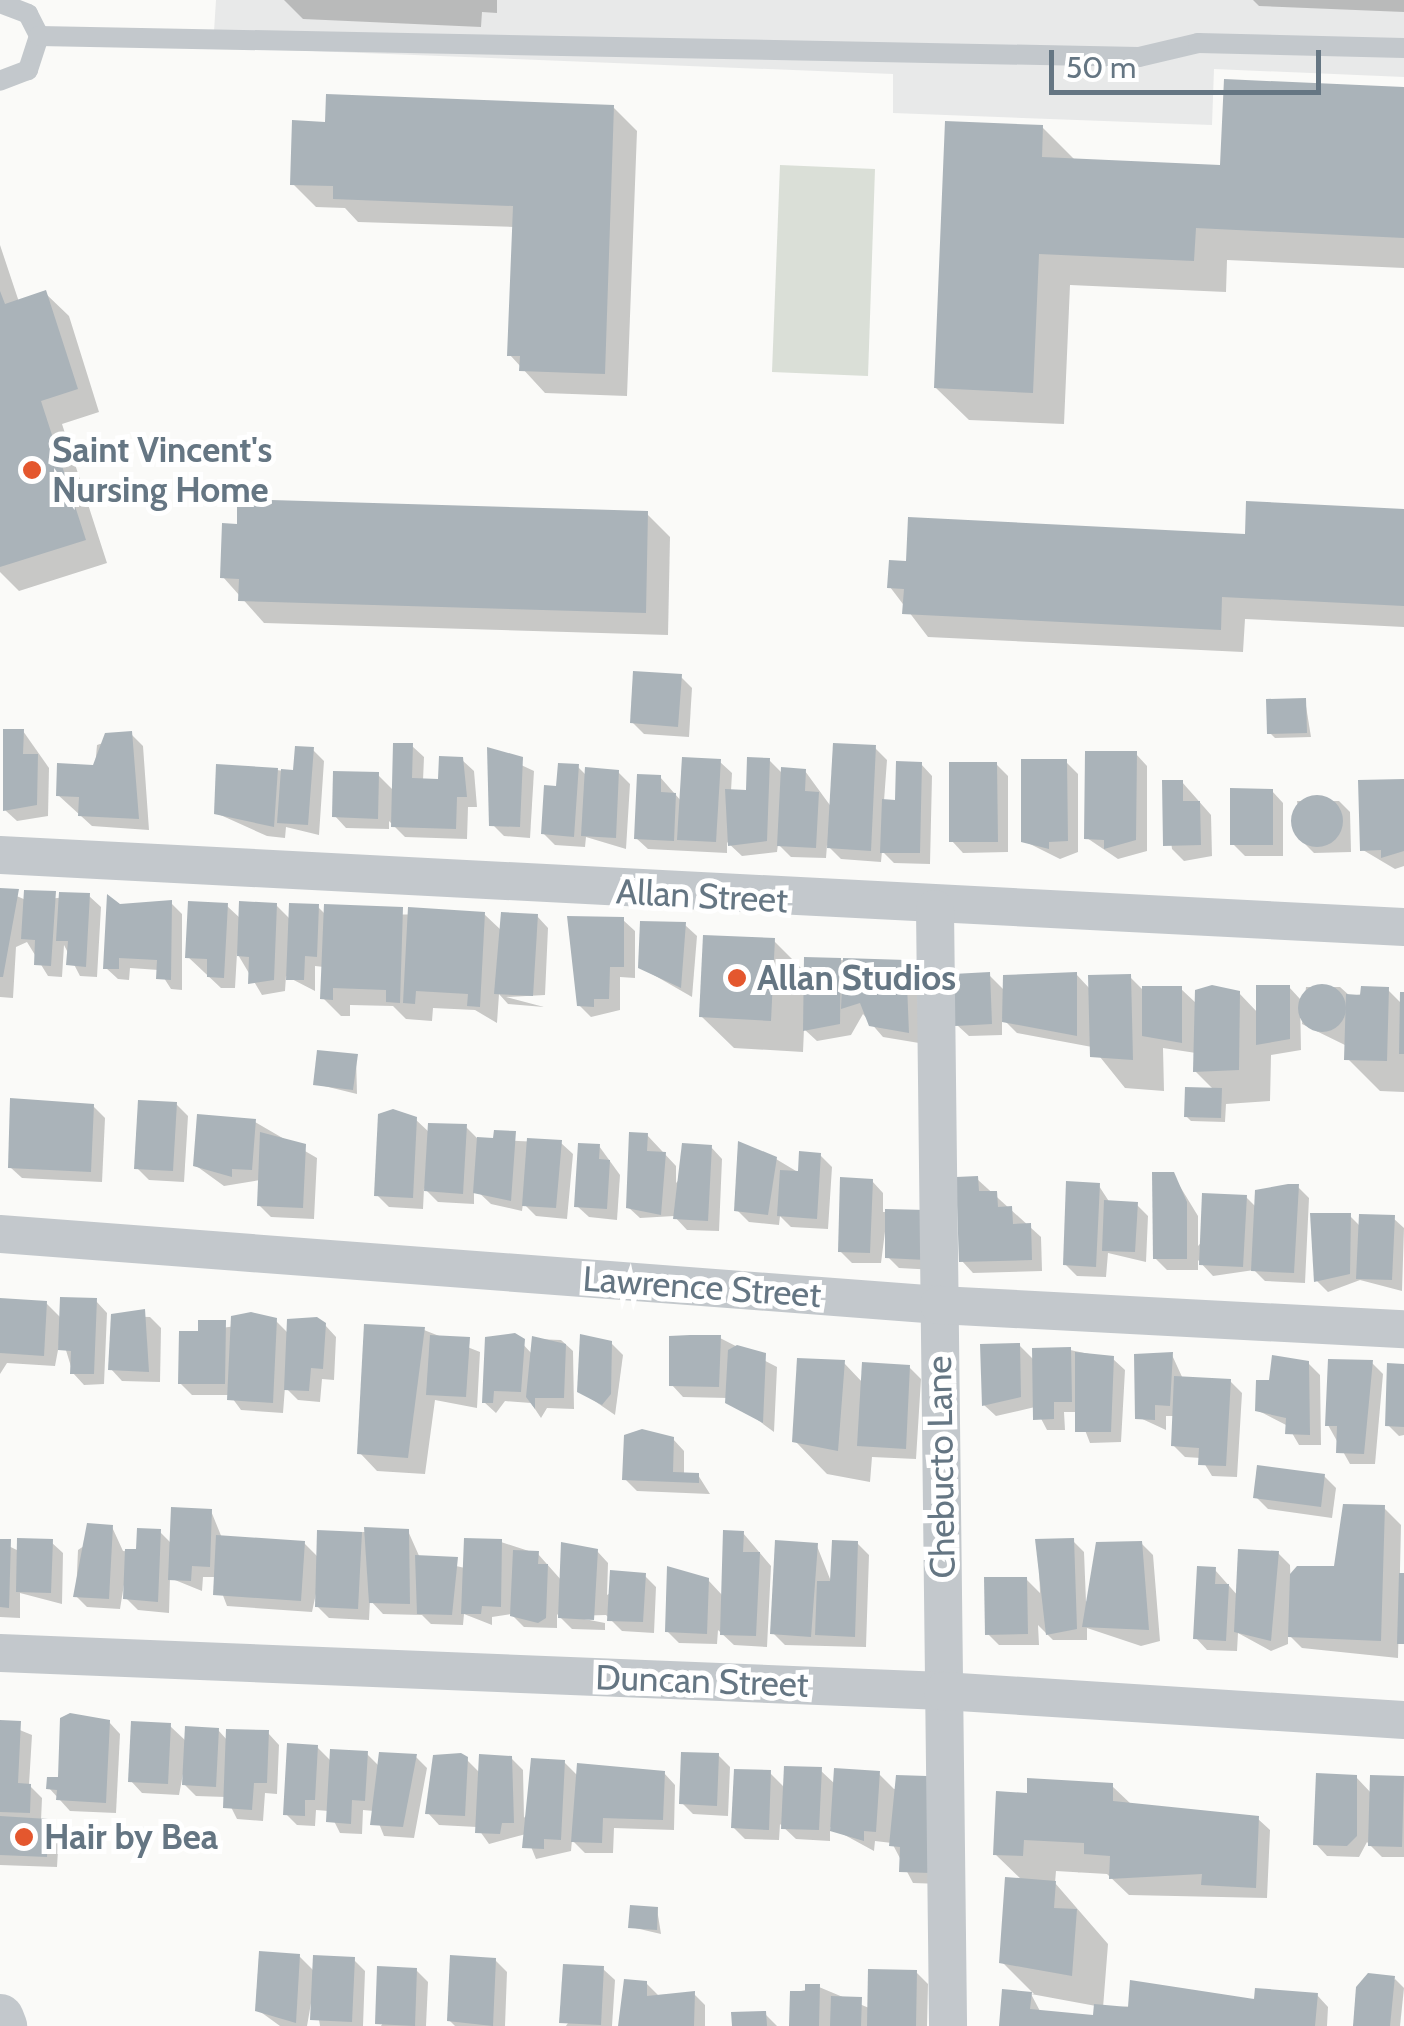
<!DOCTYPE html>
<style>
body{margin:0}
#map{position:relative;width:1404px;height:2026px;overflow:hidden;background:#fafaf8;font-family:Cabin,sans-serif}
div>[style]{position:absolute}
.built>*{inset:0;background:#e8e9e9}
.green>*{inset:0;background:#dadfd7}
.shadow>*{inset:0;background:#0003}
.building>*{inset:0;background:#aab3b9}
.round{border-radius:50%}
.service>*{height:20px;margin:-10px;padding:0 10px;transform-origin:10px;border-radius:10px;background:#c3c8cc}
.minor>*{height:38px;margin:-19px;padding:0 19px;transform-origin:19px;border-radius:19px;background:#c3c8cc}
.tertiary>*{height:48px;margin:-24px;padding:0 24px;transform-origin:24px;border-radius:24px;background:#c3c8cc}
.dots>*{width:28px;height:28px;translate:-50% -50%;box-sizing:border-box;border:5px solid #fff;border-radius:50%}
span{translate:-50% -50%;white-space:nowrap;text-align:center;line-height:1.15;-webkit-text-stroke:10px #fff;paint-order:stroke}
.poi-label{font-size:35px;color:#657683;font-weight:700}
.left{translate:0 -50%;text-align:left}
.street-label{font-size:35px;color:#657683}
.scale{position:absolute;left:1049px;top:50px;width:272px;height:45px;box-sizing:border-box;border:5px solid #657683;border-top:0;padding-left:12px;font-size:30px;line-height:35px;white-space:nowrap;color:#657683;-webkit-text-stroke:8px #fff;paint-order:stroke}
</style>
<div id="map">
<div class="built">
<i style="clip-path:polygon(216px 0,1404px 0,1404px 77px,1214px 69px,1212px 125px,893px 113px,893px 74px,213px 47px)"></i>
</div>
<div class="green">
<i style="clip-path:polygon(780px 165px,875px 169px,868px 376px,772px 372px)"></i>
</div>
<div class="shadow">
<i style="clip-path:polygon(284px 0,497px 0,497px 13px,482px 12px,481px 27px,303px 19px)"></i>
<i style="clip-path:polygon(1253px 0,1404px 0,1404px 12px,1259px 6px)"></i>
<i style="clip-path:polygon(1404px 89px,1404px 268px,1227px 260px,1226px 292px,1070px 285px,1064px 424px,969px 420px,936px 388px,1042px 127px,1076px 161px,1223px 168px)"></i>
<i style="clip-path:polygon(613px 107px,637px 131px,627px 396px,545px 393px,510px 355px,514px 227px,358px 222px,345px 208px,316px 207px,293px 184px,328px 124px)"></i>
<i style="clip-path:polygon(0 245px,19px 302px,45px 293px,69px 316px,99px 412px,62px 424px,107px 563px,19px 591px,0 572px)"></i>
<i style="clip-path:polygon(1404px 511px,1404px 627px,1245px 619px,1243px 652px,928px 637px,890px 587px)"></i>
<i style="clip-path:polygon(647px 514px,670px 537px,668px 635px,264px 623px,223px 577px)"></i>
<i style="clip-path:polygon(681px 677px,692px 688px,689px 737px,644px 734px,632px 722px)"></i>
<i style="clip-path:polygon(1305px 700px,1311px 737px,1275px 738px,1270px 733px)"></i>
<i style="clip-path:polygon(23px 731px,49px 768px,48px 816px,17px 821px,5px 810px)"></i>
<i style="clip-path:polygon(131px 734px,143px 746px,149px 830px,92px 826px,58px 795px,95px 768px,97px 745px)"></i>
<i style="clip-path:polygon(412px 746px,424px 757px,423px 781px,441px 782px,462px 760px,474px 771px,477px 807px,468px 807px,467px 839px,405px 837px,389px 821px,389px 829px,346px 828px,335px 816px,378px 775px,394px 791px)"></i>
<i style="clip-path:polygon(875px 748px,887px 760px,884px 801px,897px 802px,921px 764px,932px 776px,930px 864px,894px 863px,882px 851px,881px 862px,841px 859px,827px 845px,826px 858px,791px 857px,778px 844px,777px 852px,742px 856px,727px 842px,727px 853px,648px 849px,636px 838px,660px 777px,682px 802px,720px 762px,732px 773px,731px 791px,748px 792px,769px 760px,783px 774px,805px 771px,832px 808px)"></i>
<i style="clip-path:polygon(312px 749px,324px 761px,319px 835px,286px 827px,285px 838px,267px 836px,216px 813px,277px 770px,296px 773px)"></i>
<i style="clip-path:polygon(489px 750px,534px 771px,530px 838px,504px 836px,492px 824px)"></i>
<i style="clip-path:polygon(1136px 754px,1147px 766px,1147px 851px,1118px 859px,1087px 838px)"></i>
<i style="clip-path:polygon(1066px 762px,1078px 774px,1078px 852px,1060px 859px,1024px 841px)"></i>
<i style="clip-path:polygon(996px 764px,1008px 776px,1008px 852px,963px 853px,952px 841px)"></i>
<i style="clip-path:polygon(578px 767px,587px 776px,618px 772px,630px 784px,626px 849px,586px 837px,585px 847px,555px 845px,543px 833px,559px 788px)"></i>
<i style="clip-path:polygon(1182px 782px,1211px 815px,1212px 856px,1184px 861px,1172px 849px,1164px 783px)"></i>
<i style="clip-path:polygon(1404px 782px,1404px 866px,1395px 869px,1363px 850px)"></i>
<i style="clip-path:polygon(1272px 791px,1283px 803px,1283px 856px,1245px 856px,1233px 844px)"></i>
<i style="clip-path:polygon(1297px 801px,1339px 801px,1350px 812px,1351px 852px,1314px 853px,1302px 841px)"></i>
<i style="clip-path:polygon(0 889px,26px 900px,89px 896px,101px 907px,97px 977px,80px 976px,64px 945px,62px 977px,48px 976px,27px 942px,16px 947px,13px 998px,0 997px)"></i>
<i style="clip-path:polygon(171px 903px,182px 914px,182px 990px,171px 989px,159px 970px,130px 968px,129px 980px,118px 979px,106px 968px,119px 906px)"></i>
<i style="clip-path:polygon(276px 905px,291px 920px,318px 907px,326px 915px,484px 914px,502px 931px,537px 916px,548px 928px,545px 995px,506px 997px,544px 1007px,508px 1004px,499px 994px,497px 1023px,475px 1010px,433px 1008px,432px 1021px,406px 1019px,393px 1006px,350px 1005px,350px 1016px,341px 1016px,323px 998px,324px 967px,315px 966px,315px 991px,286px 976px,285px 991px,262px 995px,237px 953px,235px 988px,221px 988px,188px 957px,227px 906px,241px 919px)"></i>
<i style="clip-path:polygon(623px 920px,635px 931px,635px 978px,620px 977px,620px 1010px,591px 1017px,579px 1005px)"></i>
<i style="clip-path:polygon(685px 925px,697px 936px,692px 997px,640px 967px)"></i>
<i style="clip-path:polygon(774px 941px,806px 973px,839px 960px,905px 963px,917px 975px,919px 1043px,883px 1037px,863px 1014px,851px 1035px,817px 1041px,804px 1029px,803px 1052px,734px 1048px,701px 1016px)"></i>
<i style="clip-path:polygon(1076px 974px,1090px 989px,1130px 977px,1142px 989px,1181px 989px,1197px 1004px,1239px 993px,1258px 1013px,1289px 987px,1300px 999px,1301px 1050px,1271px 1055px,1270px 1101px,1226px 1104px,1225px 1122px,1191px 1121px,1186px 1116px,1215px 1091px,1195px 1071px,1196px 1053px,1163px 1048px,1164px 1091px,1125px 1088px,1092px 1047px,1017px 1033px,1002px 1018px,1002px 1035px,969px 1036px,957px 1025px,989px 975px,1005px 991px)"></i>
<i style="clip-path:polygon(1306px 987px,1340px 987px,1350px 996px,1388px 990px,1402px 1004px,1404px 995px,1404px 1092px,1380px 1091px,1347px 1058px,1347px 1046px,1302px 1024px)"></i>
<i style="clip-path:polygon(356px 1057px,357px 1094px,316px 1084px)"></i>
<i style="clip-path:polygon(176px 1104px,188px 1116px,184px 1182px,149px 1180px,137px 1168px)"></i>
<i style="clip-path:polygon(93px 1106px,105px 1118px,102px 1182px,22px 1178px,10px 1167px)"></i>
<i style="clip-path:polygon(415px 1119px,430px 1133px,466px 1127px,478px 1139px,561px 1143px,573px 1154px,567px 1219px,536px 1216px,523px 1203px,522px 1211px,491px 1204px,474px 1188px,474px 1204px,438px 1202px,424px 1188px,423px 1209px,389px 1207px,377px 1195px)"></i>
<i style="clip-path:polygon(255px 1122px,317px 1158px,314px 1219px,271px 1217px,259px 1205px,260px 1180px,224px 1186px,195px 1165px)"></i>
<i style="clip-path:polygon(647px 1135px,676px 1166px,676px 1183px,711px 1147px,722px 1159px,719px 1231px,687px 1230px,674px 1216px,640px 1218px,628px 1207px)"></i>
<i style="clip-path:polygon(599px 1146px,620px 1175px,617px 1220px,589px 1217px,577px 1206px)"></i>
<i style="clip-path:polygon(820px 1155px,832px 1167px,828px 1229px,791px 1227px,780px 1216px,779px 1225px,749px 1222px,737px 1210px,776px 1159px,801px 1174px)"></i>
<i style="clip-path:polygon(1173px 1175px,1198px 1216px,1198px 1246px,1246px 1197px,1257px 1208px,1298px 1187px,1309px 1198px,1305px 1283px,1265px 1281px,1254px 1270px,1213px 1276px,1198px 1260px,1198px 1270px,1167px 1270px,1155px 1258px)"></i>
<i style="clip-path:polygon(977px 1179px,1041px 1237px,1042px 1271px,973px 1273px,962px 1261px)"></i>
<i style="clip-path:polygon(872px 1181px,883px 1193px,883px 1212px,925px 1212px,936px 1270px,899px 1268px,887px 1256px,887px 1216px,881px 1263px,852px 1263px,840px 1251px)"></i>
<i style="clip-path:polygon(1099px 1186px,1110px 1203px,1136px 1204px,1148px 1216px,1146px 1262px,1108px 1253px,1106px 1277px,1077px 1276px,1065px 1264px)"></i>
<i style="clip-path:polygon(1350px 1216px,1360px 1226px,1393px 1218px,1404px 1228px,1402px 1291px,1360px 1280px,1328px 1292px,1316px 1280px)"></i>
<i style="clip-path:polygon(0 1301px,46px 1303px,62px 1319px,96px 1301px,107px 1313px,104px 1384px,84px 1385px,73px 1373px,61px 1334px,55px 1366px,7px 1363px,0 1374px)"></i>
<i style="clip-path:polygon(113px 1316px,150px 1317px,161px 1328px,160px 1382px,122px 1381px,111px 1369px)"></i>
<i style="clip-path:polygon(276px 1321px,289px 1334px,325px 1325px,336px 1337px,334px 1380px,322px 1379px,320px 1402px,298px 1400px,285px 1387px,283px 1413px,241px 1410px,230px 1395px,192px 1395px,180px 1383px,182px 1333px)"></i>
<i style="clip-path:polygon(424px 1330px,480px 1352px,477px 1408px,435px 1400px,425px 1474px,377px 1471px,360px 1453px)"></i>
<i style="clip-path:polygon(720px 1338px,777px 1367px,774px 1432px,728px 1398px,683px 1397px,672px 1385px)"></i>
<i style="clip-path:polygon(534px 1339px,561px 1340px,573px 1351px,574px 1409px,547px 1408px,541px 1418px,531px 1403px,505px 1401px,496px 1413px,484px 1402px,519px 1340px,533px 1355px)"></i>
<i style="clip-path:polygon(611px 1343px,623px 1355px,615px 1415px,580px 1391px)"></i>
<i style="clip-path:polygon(1019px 1345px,1034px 1360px,1070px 1350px,1113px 1359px,1125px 1370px,1121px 1442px,1090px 1443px,1078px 1412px,1064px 1412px,1065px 1430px,1047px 1430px,1035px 1407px,996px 1416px,984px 1405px)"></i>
<i style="clip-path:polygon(1172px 1355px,1183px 1379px,1230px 1381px,1242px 1393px,1237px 1477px,1212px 1476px,1201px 1458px,1185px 1457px,1173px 1445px,1175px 1416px,1166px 1416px,1166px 1430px,1138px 1417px)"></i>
<i style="clip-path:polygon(844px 1363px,863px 1383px,909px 1367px,921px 1379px,916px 1459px,872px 1457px,870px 1482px,827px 1474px,795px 1441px)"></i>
<i style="clip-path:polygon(1308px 1363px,1320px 1375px,1321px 1445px,1299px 1445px,1288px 1426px,1257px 1410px,1271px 1383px)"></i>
<i style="clip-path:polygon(1372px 1363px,1383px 1374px,1375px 1464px,1350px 1464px,1328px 1425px)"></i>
<i style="clip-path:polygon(1404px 1367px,1404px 1435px,1399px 1436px,1388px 1425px)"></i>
<i style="clip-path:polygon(673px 1439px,684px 1451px,684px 1475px,698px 1475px,710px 1494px,637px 1491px,625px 1479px)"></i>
<i style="clip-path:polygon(1324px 1476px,1336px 1488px,1332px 1518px,1268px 1509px,1256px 1497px)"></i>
<i style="clip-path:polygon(1384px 1508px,1401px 1525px,1398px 1658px,1302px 1648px,1288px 1634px,1288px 1644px,1271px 1651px,1238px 1633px,1237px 1651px,1207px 1650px,1196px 1638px,1215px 1570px,1239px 1597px,1278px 1553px,1290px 1565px,1292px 1624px)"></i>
<i style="clip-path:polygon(211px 1511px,222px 1538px,304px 1543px,319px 1558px,320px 1533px,408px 1531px,420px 1558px,465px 1568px,501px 1542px,538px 1554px,562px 1581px,597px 1551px,608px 1563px,607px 1595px,644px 1575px,656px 1587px,654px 1633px,622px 1631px,606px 1615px,569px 1616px,605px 1623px,605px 1630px,572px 1629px,557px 1614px,557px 1628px,524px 1627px,511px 1614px,492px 1617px,492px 1625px,464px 1614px,463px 1625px,431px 1624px,422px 1615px,383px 1614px,370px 1600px,369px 1620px,329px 1618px,317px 1606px,318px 1584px,312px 1612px,227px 1606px,216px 1577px,203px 1577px,202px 1591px,170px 1578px,169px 1613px,138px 1610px,126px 1598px,127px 1566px,120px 1609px,87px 1607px,76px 1596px,78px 1550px,112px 1527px,123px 1551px,138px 1552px,160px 1532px,172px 1544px)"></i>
<i style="clip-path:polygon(743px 1533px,771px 1566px,767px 1647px,734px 1645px,718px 1630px,717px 1644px,679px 1643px,667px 1631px,708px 1580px,723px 1596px)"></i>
<i style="clip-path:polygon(1073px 1541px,1084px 1552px,1086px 1602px,1141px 1543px,1153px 1555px,1160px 1641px,1141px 1646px,1087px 1628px,1087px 1640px,1053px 1640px,1038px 1625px,1039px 1645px,999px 1645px,988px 1634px,1026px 1579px,1040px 1593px,1038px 1542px)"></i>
<i style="clip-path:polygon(0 1542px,19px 1551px,51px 1542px,63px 1553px,62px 1604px,20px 1593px,20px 1618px,0 1617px)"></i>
<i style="clip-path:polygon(857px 1543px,869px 1555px,866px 1647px,785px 1645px,773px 1633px,817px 1546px,832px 1584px)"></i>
<i style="clip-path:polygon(0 1722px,32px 1735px,29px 1785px,42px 1798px,41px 1821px,59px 1833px,57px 1867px,0 1865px)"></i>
<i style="clip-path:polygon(109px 1722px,120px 1734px,116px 1813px,70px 1811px,49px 1788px)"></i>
<i style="clip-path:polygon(170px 1726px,187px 1742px,218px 1730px,228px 1741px,268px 1733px,279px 1745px,277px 1794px,265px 1793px,263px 1821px,237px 1819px,226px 1797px,196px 1796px,184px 1784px,186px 1758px,179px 1795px,142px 1793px,131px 1781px)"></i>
<i style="clip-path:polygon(317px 1747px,332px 1762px,367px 1754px,380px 1767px,416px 1757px,427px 1768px,414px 1838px,384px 1836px,374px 1811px,363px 1810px,362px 1834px,340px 1833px,329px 1811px,316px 1810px,315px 1826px,297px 1825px,286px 1814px)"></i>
<i style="clip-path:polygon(718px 1755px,730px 1767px,728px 1816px,693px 1814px,682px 1803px)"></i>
<i style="clip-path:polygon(511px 1758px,523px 1770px,524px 1818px,564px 1762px,579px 1777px,664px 1773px,675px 1785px,674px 1830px,614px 1828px,613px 1853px,585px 1853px,572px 1840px,571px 1851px,536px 1859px,526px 1834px,489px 1844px,477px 1827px,439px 1825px,428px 1813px,467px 1760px,480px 1773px)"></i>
<i style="clip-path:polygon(820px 1770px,836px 1785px,879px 1774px,894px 1789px,926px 1785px,942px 1884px,913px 1883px,892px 1843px,875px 1841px,874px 1851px,830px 1827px,830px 1841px,796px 1839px,780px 1824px,779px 1840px,745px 1839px,733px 1827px,770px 1773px,786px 1789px)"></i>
<i style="clip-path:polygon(1356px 1777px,1372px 1794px,1373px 1778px,1404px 1778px,1404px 1857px,1382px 1857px,1367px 1842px,1359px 1857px,1327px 1856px,1316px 1844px)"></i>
<i style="clip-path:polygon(evenodd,1112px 1786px,1132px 1805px,1258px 1819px,1270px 1830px,1267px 1898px,1129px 1895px,1107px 1874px,1056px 1871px,1055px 1883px,1108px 1944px,1103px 2008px,1317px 1995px,1328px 2007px,1327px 2026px,1001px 2026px,1004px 1992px,1034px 1994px,1002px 1962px,1023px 1881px,995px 1854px,1029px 1795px,1112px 1786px,1031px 1994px,1096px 2006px,1095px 2018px,1041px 2013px,1031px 1994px)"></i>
<i style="clip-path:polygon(657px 1909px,661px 1934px,631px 1927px)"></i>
<i style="clip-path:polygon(299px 1956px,315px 1972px,354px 1960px,365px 1971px,363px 2026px,320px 2026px,314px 1986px,307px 2026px,280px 2026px,258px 2010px)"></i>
<i style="clip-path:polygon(495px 1960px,507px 1972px,505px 2026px,455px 2026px,449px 2020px)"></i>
<i style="clip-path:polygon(603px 1969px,615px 1980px,612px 2026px,566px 2026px)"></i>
<i style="clip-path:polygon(416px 1970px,428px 1982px,426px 2026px,381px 2026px)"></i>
<i style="clip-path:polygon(916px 1972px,928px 1984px,927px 2026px,792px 2026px,792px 1993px,819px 1987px,869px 2008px)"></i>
<i style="clip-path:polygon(1395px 1979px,1404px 1988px,1400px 2026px,1358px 2026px)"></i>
<i style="clip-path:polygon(646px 1983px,658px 1995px,694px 1994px,705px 2005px,705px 2026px,621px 2026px)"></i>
<i style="clip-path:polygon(765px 2014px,777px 2026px,734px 2026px)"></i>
</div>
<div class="building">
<i style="clip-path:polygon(1224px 79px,1404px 87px,1404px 238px,1196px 228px,1194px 261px,1039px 254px,1033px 393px,934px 388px,945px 121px,1043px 125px,1042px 157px,1220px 165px)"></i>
<i style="clip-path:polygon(326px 94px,614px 105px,605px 374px,519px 371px,520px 356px,507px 356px,513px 206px,333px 199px,333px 186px,290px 185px,292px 120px,325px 122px)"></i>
<i style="clip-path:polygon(46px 290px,78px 389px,41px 401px,86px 540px,0 567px,0 291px,5px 304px)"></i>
<i style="clip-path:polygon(237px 499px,648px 511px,646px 613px,238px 601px,239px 579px,220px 578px,222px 523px,237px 524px)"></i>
<i style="clip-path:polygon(1246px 501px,1404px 509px,1404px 606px,1222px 597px,1221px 630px,902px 614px,904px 589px,887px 588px,889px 560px,906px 561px,908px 517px,1245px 534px)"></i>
<i style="clip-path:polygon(633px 671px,682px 674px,678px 727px,630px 723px)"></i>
<i style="clip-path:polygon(1306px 698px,1307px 733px,1267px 734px,1266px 699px)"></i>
<i style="clip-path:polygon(3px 729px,24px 729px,23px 754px,38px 754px,37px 805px,3px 811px)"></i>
<i style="clip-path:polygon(132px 731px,139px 819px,78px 816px,79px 797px,56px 796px,57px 763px,93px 765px,105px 733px)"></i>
<i style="clip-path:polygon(393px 743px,413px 743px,412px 778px,438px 779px,439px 756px,463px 757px,467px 797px,457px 797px,456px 829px,391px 827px)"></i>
<i style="clip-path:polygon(833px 743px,876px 745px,871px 851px,827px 848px)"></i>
<i style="clip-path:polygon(295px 746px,314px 747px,308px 825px,277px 823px,281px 769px,293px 770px)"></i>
<i style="clip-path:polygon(487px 747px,523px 757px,520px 827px,489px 826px)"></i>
<i style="clip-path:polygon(1085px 751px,1137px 751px,1136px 840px,1104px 849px,1104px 840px,1084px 839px)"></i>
<i style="clip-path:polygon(682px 757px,721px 759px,716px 842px,677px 840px)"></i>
<i style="clip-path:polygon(747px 757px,770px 758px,767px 841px,728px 846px,725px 789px,746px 790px)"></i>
<i style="clip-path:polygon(1021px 759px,1067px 759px,1068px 841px,1049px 842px,1049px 849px,1021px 842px)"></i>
<i style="clip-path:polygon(896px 761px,922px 762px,920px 853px,880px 853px,882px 799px,895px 800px)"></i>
<i style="clip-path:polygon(949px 762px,997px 762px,998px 842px,949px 842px)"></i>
<i style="clip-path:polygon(558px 763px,579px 764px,574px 837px,541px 834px,544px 785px,556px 786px)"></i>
<i style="clip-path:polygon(216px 764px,278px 768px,274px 827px,214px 814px)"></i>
<i style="clip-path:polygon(585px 767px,619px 770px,616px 838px,581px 836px)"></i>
<i style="clip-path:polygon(781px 767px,806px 769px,805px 791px,819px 792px,816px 848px,777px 846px)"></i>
<i style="clip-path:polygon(333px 771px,379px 772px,378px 819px,332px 817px)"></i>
<i style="clip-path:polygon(637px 774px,661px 775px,661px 792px,676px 793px,674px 841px,634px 839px)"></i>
<i style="clip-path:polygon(1404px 779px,1404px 851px,1381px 858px,1381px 850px,1360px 851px,1358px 780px)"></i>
<i style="clip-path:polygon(1162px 780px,1183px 780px,1183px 801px,1200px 801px,1201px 845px,1163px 846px)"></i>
<i style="clip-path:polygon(1230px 788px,1273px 789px,1273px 845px,1230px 845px)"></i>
<i class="round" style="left:1291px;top:795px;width:52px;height:52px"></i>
<i style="clip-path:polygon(0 888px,19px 889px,3px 977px,0 977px)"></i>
<i style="clip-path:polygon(24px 890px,56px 891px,51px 966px,34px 965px,35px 940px,21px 939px)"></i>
<i style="clip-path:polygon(59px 892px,90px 893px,86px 967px,66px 965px,68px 941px,56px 941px)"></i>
<i style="clip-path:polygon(107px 894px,120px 904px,172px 900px,171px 980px,156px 979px,157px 960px,119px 958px,119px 969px,103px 969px)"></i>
<i style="clip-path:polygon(188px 901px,228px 903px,224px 978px,207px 977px,207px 959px,185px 958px)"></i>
<i style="clip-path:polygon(239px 901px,277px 903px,274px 980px,248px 984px,249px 957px,237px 956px)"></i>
<i style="clip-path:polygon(289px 903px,319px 904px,317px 957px,305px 956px,304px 980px,286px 980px)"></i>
<i style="clip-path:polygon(324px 904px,403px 907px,400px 1003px,386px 1002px,386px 990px,333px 988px,333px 1000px,320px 999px)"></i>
<i style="clip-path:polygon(408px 907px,485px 912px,480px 1007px,467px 1006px,468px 994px,416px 991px,415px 1004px,403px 1003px)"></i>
<i style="clip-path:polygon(501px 912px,538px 914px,533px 996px,494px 994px)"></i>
<i style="clip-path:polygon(567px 916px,624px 917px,624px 967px,610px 967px,609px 999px,594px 999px,594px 1007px,577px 1006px)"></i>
<i style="clip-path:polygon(640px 921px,686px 922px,681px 988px,638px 968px)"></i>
<i style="clip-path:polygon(703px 935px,775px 938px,771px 1021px,699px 1017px)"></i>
<i style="clip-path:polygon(804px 957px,841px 958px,840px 1024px,803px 1031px)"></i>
<i style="clip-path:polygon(843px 958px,906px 960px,909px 1033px,869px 1026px,860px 1003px,841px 1009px)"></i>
<i style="clip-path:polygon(990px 972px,992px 1024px,955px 1026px,953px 974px)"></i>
<i style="clip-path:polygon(1077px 972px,1077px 1036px,1002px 1022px,1003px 975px)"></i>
<i style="clip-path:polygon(1131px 974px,1133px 1060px,1090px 1057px,1088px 975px)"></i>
<i class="round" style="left:1298px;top:984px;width:48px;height:48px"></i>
<i style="clip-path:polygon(1212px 985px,1240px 991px,1239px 1070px,1193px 1072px,1195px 990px)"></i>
<i style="clip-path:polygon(1256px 985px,1290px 985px,1290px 1039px,1256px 1045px)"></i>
<i style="clip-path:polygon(1142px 986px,1182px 986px,1182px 1043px,1142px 1036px)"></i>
<i style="clip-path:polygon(1361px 986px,1389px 987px,1387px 1061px,1344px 1060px,1346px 994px,1360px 995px)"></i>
<i style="clip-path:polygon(1400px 992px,1404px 992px,1404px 1054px,1399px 1054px)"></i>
<i style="clip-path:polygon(317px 1050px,358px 1054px,353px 1090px,313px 1085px)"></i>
<i style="clip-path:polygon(1185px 1087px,1222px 1088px,1221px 1118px,1184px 1117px)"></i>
<i style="clip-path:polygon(10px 1098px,94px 1104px,91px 1172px,8px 1168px)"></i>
<i style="clip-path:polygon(138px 1100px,177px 1102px,173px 1171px,134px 1169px)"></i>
<i style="clip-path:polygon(393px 1109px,417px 1117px,413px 1198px,374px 1196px,378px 1114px)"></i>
<i style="clip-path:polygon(197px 1114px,256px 1119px,252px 1170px,232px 1169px,232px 1177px,193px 1166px)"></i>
<i style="clip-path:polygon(428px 1123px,467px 1124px,463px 1194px,424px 1191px)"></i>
<i style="clip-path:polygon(494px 1130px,516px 1131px,511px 1201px,473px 1193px,477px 1137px,493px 1138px)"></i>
<i style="clip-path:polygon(260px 1132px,306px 1144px,303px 1208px,257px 1206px)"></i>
<i style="clip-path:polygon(629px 1132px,648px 1133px,647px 1151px,666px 1152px,661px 1215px,626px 1208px)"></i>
<i style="clip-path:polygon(527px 1138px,562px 1140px,556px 1208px,522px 1206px)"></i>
<i style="clip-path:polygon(738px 1141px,777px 1157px,768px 1215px,734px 1211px)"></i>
<i style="clip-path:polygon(578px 1143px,600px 1144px,599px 1159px,610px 1160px,607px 1209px,574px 1207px)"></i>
<i style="clip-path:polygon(682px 1143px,712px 1145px,708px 1221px,673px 1219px)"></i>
<i style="clip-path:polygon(799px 1151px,821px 1153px,817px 1219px,777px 1216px,780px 1170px,798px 1171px)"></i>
<i style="clip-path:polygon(1152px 1172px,1174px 1172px,1187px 1202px,1187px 1259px,1153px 1259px)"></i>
<i style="clip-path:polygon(978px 1176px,979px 1191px,997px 1191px,998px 1207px,1012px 1206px,1013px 1224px,1031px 1223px,1032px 1260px,959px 1262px,956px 1177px)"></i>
<i style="clip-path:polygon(840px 1177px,873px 1179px,870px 1253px,838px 1252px)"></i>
<i style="clip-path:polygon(1066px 1181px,1100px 1183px,1096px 1267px,1063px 1265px)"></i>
<i style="clip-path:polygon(1288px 1184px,1299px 1184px,1294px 1273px,1251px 1271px,1255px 1190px)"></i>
<i style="clip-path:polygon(1202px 1193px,1247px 1195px,1243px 1267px,1199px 1265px)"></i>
<i style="clip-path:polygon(1104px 1200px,1138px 1202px,1135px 1252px,1102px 1251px)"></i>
<i style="clip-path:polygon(885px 1209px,926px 1210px,926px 1260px,885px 1258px)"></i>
<i style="clip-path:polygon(1310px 1213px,1351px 1213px,1350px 1274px,1314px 1282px)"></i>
<i style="clip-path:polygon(1359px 1214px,1395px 1215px,1392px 1280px,1356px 1279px)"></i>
<i style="clip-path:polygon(60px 1297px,97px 1298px,94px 1374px,70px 1374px,71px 1351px,58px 1350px)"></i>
<i style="clip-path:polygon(0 1298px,47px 1301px,44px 1356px,0 1353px)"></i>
<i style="clip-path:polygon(145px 1309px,149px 1372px,108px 1370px,111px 1314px)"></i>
<i style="clip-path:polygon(251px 1312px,277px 1318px,273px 1403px,227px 1400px,231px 1316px)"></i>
<i style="clip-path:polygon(317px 1317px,326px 1323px,323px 1369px,311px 1368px,309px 1391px,284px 1390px,287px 1319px)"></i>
<i style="clip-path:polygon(198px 1320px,226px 1320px,225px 1384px,178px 1384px,179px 1331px,198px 1331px)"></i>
<i style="clip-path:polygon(364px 1324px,425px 1327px,408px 1458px,357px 1454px)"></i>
<i style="clip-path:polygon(515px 1333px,525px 1339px,521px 1392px,494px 1391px,493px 1403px,482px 1403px,485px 1337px)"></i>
<i style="clip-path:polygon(580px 1334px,612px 1341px,611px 1394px,602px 1405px,577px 1392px)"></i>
<i style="clip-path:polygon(430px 1335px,470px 1337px,466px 1397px,426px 1395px)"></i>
<i style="clip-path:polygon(690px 1335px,721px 1335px,719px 1387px,669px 1386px,669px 1336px)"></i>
<i style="clip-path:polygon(532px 1336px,566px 1344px,564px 1398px,535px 1398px,535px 1409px,526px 1397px)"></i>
<i style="clip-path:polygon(1020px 1343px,1021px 1397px,982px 1406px,980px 1344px)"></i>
<i style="clip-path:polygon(737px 1345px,766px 1353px,763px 1423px,725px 1403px,728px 1350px)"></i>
<i style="clip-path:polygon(1071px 1347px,1072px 1402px,1054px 1402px,1054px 1419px,1033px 1420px,1032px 1348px)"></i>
<i style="clip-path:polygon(1075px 1352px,1114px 1356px,1111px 1432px,1075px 1432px)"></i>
<i style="clip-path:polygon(1173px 1352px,1170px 1406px,1155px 1405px,1155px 1420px,1135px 1419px,1134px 1354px)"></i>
<i style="clip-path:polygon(1272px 1355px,1309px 1361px,1310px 1435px,1285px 1434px,1286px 1418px,1255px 1411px,1256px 1380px,1269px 1380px)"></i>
<i style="clip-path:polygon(797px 1358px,845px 1360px,838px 1451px,792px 1442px)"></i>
<i style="clip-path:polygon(1328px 1359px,1373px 1360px,1364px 1454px,1336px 1453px,1337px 1426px,1325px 1426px)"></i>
<i style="clip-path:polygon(862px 1362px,910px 1365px,906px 1449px,857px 1446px)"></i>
<i style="clip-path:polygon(1387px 1363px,1404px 1364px,1404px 1427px,1385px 1426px)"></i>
<i style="clip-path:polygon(1174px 1376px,1231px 1379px,1226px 1466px,1198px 1465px,1199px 1448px,1171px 1446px)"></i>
<i style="clip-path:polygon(642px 1429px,674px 1437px,673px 1472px,699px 1473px,699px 1483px,622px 1480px,624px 1435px)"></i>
<i style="clip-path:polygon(1257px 1465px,1325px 1474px,1321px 1507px,1253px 1498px)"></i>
<i style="clip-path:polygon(1343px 1504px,1385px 1505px,1381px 1641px,1288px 1637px,1290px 1574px,1297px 1566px,1334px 1566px)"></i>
<i style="clip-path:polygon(171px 1507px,212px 1509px,210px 1567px,192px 1566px,191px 1581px,168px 1580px)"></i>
<i style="clip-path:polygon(87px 1523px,113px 1525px,109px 1599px,73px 1597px)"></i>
<i style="clip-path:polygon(364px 1527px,409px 1529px,410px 1604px,369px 1603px)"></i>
<i style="clip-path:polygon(137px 1528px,161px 1529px,158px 1602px,123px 1599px,125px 1549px,136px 1549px)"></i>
<i style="clip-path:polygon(317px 1530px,362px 1532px,358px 1609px,315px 1607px)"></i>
<i style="clip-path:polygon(723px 1530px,744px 1531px,743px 1552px,760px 1552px,756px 1636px,720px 1635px)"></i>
<i style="clip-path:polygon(216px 1535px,305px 1541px,301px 1601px,213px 1595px)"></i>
<i style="clip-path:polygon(17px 1538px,53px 1539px,51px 1593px,16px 1592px)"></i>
<i style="clip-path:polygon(464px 1538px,502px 1539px,501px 1607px,482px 1606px,481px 1614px,461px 1614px)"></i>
<i style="clip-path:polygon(1074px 1538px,1077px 1629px,1046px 1635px,1035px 1539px)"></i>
<i style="clip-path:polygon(0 1539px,11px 1539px,9px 1608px,0 1607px)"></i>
<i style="clip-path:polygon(775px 1540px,818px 1543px,811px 1637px,770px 1634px)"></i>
<i style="clip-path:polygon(832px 1540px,858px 1541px,855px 1637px,815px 1635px,817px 1581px,830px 1581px)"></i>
<i style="clip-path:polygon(1142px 1541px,1149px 1630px,1082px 1627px,1096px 1542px)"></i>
<i style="clip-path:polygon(561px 1542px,598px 1549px,594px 1620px,558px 1618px)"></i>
<i style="clip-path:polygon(1238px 1549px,1279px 1551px,1271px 1641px,1234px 1632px)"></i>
<i style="clip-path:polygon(513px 1550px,539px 1551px,538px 1564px,548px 1564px,546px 1618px,538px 1623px,510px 1616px)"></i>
<i style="clip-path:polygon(415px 1555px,458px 1557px,452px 1615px,417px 1614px)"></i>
<i style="clip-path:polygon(667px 1566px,709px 1578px,707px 1634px,665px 1632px)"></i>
<i style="clip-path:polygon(1197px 1566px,1216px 1567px,1215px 1584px,1229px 1584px,1226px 1641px,1193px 1639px)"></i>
<i style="clip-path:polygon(610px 1570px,646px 1573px,643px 1622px,607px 1621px)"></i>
<i style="clip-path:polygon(1399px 1573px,1404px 1573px,1404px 1644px,1397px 1644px)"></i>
<i style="clip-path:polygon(984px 1577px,1027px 1577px,1028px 1634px,985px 1635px)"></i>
<i style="clip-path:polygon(70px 1713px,110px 1720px,106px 1803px,56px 1800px,57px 1790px,46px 1789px,47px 1777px,58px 1777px,60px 1718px)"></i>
<i style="clip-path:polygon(0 1720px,21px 1721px,18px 1783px,31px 1784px,30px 1813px,0 1812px)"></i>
<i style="clip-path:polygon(131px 1721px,171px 1723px,168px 1784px,128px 1782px)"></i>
<i style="clip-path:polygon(185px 1726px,219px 1728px,216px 1787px,182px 1785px)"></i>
<i style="clip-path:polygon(226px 1729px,269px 1730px,267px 1783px,254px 1783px,252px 1810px,223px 1808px)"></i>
<i style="clip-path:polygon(287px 1743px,318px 1745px,315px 1800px,305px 1800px,305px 1816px,283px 1815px)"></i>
<i style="clip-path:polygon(330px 1749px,368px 1751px,365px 1801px,352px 1800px,351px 1824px,326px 1822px)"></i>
<i style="clip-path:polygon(379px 1752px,417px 1754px,403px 1827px,370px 1825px)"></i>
<i style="clip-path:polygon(681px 1752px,719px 1753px,717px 1806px,679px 1804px)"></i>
<i style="clip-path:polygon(461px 1753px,468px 1757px,465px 1816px,425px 1814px,433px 1755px)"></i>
<i style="clip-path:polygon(479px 1754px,512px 1756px,514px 1823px,502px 1823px,500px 1834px,475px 1833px)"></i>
<i style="clip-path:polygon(531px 1758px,565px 1760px,561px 1840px,544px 1839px,544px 1849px,522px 1848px)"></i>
<i style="clip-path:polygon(577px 1763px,665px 1771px,663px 1820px,603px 1818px,602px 1843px,571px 1842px)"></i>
<i style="clip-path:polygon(784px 1766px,822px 1767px,819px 1830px,781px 1829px)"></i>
<i style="clip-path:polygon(834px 1768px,880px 1771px,876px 1832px,864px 1831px,864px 1841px,830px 1831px)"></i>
<i style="clip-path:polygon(734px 1769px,771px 1770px,769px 1830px,731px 1828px)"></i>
<i style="clip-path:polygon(1316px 1773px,1357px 1775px,1357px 1836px,1347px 1846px,1313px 1845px)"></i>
<i style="clip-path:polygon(896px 1775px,927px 1776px,931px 1873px,899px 1872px,900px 1847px,889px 1846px)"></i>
<i style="clip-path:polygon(1370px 1775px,1404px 1776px,1402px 1847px,1368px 1846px)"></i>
<i style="clip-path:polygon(1027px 1778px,1113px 1783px,1113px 1801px,1259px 1816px,1256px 1888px,1201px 1885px,1202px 1874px,1109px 1879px,1110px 1856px,1084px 1854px,1084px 1843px,1024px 1840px,1023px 1856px,993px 1855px,996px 1791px,1027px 1793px)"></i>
<i style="clip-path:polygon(0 1816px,48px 1819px,47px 1857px,0 1855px)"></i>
<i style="clip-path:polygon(1005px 1877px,1056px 1881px,1054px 1908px,1077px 1909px,1072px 1976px,999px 1963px)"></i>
<i style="clip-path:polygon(630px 1905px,658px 1907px,657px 1930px,628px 1928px)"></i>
<i style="clip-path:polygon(259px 1951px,300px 1954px,296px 2023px,255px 2011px)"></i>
<i style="clip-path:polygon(313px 1955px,355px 1957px,352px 2022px,310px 2020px)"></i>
<i style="clip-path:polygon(450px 1955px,496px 1958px,493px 2026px,447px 2021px)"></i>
<i style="clip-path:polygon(563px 1964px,604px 1966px,601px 2025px,559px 2023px)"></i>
<i style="clip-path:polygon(377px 1966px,417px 1968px,415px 2026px,375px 2024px)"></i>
<i style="clip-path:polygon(868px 1969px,917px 1970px,916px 2026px,867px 2026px)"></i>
<i style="clip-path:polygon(1368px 1973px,1395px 1976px,1390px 2026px,1353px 2026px,1356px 1987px)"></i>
<i style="clip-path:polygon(624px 1979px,647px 1981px,647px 1996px,695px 1991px,694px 2026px,618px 2026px)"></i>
<i style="clip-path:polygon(1130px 1980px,1254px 1999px,1255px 1988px,1318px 1993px,1315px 2026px,999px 2026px,1002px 1989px,1032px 1992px,1030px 2009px,1093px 2015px,1094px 2004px,1128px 2007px)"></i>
<i style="clip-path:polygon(805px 1984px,820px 1984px,819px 2026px,789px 2026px,790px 1991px,805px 1991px)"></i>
<i style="clip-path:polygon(831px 1996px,862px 1997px,861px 2026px,830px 2026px)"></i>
<i style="clip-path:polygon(766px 2011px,767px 2026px,732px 2026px,731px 2012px)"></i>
</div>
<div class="service">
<i style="left:0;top:3px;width:30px;rotate:21deg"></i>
<i style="left:28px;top:14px;width:25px;rotate:63deg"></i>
<i style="left:39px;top:36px;width:36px;rotate:108deg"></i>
<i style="left:28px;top:70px;width:30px;rotate:159deg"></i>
<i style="left:39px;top:36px;width:1100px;rotate:1.09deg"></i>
<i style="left:1139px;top:57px;width:61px;rotate:-13.3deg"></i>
<i style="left:1198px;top:43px;width:206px;rotate:1.4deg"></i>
</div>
<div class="minor">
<i style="left:0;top:855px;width:1406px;rotate:2.94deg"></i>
<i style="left:935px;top:909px;width:1117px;rotate:89.33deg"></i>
<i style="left:0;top:1234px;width:942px;rotate:4.32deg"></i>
<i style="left:939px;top:1305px;width:466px;rotate:3deg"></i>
<i style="left:0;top:1653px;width:944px;rotate:2.31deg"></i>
<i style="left:943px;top:1691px;width:462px;rotate:3.6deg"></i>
</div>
<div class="tertiary">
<i style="left:0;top:2018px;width:9px;rotate:69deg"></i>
</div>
<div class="dots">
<i style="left:32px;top:470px;background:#e4572e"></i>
<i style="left:737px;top:978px;background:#e4572e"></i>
<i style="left:24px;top:1837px;background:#e4572e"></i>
</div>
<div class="poi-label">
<span class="left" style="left:52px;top:470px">Saint Vincent's<br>Nursing Home</span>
<span class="left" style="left:757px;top:978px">Allan Studios</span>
<span class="left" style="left:44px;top:1837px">Hair by Bea</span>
</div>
<div class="street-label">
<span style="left:702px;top:896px;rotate:3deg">Allan Street</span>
<span style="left:702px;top:1287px;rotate:4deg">Lawrence Street</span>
<span style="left:941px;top:1467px;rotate:-91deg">Chebucto Lane</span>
<span style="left:702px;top:1681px;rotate:2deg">Duncan Street</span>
</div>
<div class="scale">50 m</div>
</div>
